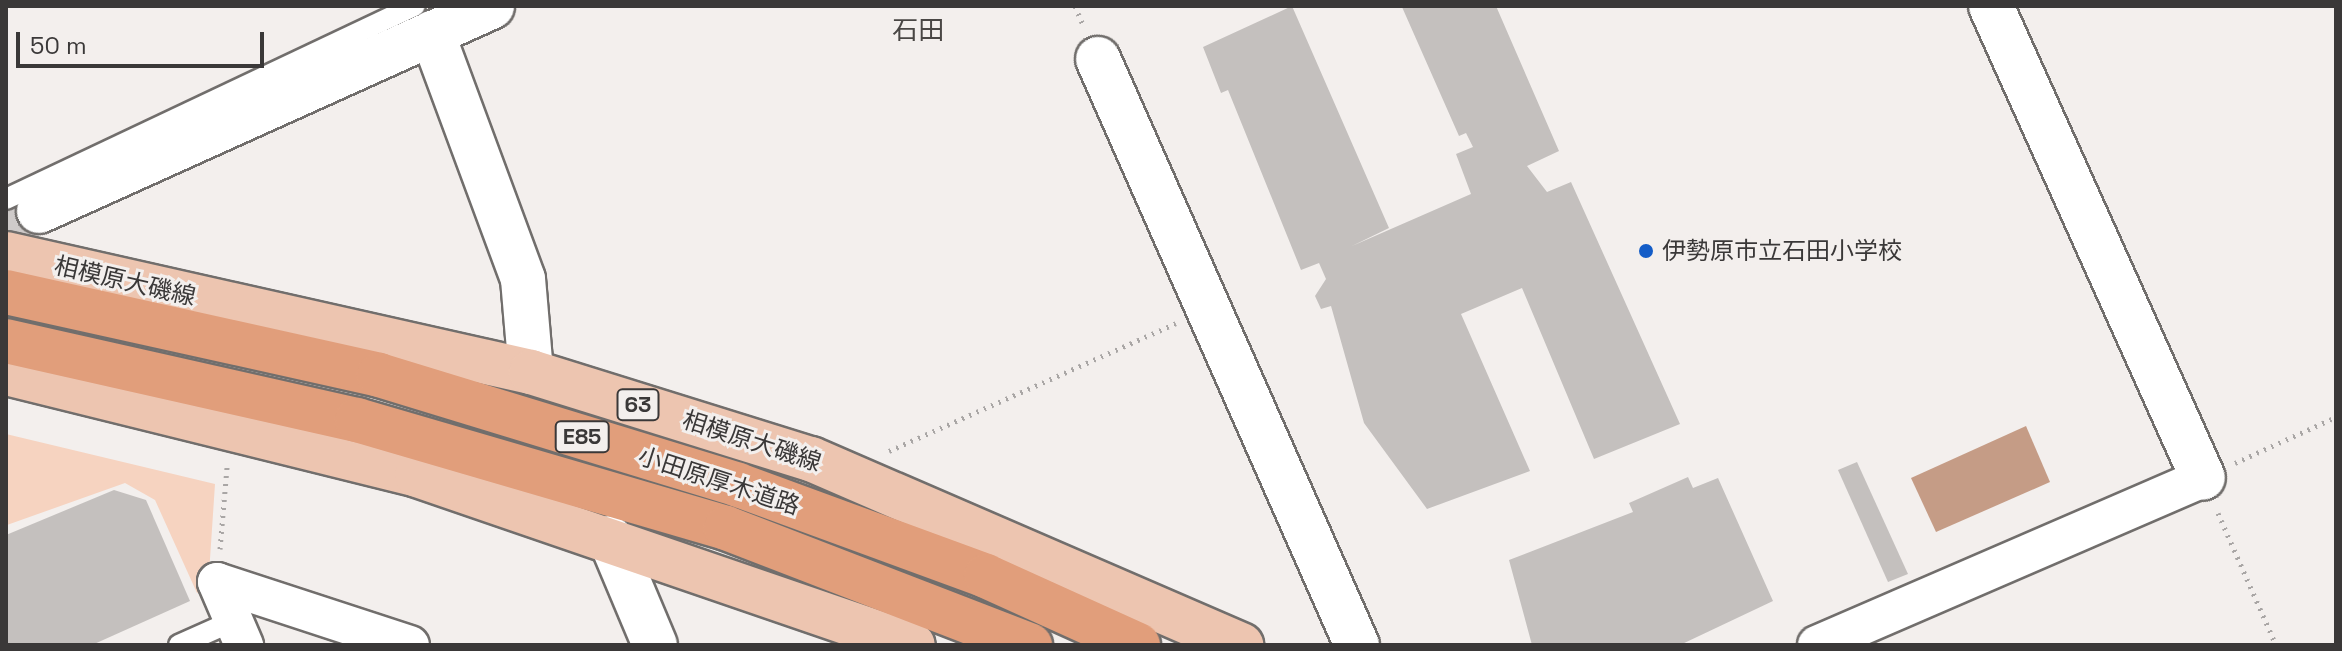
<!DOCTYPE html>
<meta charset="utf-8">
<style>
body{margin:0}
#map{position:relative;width:2342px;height:651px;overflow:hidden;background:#f3efed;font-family:"Space Grotesk","Noto Sans JP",sans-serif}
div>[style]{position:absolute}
.green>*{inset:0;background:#f6d3c0}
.water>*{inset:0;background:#c59c86}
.building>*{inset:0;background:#c4c0be}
.tertiary-tunnel>*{height:44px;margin-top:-22px;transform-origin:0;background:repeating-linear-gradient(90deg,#cecac9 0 44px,transparent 0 66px)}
.path>*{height:5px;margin-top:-2.5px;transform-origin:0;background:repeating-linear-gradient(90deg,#a9a6a5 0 2px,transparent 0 8px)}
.roads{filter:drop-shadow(2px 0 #716e6c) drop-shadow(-2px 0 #716e6c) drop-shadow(0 2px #716e6c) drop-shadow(0 -2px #716e6c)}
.service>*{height:20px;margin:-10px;padding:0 10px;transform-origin:10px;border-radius:10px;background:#fff}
.minor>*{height:38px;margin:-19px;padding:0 19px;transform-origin:19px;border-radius:19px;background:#fff}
.tertiary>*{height:44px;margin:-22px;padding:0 22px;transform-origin:22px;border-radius:22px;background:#fff}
.primary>*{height:44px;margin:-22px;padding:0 22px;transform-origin:22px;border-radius:22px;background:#edc5b0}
.motorway>*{height:44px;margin:-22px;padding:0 22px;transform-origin:22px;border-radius:22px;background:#e19e7b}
.dots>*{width:22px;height:22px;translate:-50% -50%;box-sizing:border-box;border:4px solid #f3efed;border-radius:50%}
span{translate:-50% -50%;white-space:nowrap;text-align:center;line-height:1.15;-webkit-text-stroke:6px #f3efed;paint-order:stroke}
.shield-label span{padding:2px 6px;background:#f3efed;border:2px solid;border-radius:6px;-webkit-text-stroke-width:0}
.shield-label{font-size:22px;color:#3a3838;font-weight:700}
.poi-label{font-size:24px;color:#3a3838}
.left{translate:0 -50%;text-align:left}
.street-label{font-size:24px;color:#3a3838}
.neighbourhood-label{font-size:26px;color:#4a4745}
.frame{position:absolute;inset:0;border:8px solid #3a3838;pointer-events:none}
.scale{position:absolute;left:16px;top:32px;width:248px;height:36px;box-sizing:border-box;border:4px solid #3a3838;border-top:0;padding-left:10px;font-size:24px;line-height:28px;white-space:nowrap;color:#3a3838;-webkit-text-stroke:6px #f3efed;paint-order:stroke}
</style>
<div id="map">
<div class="green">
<i style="clip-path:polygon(6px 434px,215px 484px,208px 589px,197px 593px,155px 500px,125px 483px,7px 525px)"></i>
</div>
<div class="water">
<i style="clip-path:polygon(2026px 426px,2050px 482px,1936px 532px,1911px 478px)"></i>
</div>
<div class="building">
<i style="clip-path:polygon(1292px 6px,1389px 228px,1352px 246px,1471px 194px,1456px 154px,1473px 147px,1466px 133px,1459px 136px,1402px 7px,1391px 6px,1496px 6px,1559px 151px,1527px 166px,1547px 192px,1571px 182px,1680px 424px,1594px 459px,1522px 288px,1461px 314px,1530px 471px,1427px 509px,1364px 423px,1331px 306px,1321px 309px,1315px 296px,1326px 279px,1319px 263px,1301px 270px,1228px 90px,1221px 93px,1203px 47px)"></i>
<i style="clip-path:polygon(1857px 462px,1908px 574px,1888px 582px,1838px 470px)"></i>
<i style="clip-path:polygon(1688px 477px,1693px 488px,1718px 478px,1773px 601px,1680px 645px,1532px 645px,1509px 560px,1633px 512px,1629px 503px)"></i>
<i style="clip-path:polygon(114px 490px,146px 500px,190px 601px,92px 645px,6px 645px,6px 535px)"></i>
</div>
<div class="tertiary-tunnel">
<i style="left:6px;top:226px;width:36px;rotate:-24deg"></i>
</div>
<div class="path">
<i style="left:1075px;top:6px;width:21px;rotate:67deg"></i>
<i style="left:889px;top:451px;width:314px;rotate:-24deg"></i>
<i style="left:2235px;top:463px;width:111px;rotate:-24.5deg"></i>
<i style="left:2218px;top:513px;width:144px;rotate:66.3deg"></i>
<i style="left:220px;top:549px;width:82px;rotate:-85.1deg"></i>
</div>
<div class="roads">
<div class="service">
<i style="left:6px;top:199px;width:452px;rotate:-25.3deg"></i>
<i style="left:179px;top:645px;width:59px;rotate:-24deg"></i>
</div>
<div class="minor">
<i style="left:217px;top:582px;width:203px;rotate:18.1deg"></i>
<i style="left:217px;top:582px;width:69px;rotate:66.8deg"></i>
<i style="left:1817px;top:645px;width:421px;rotate:-23.4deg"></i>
</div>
<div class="tertiary">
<i style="left:1991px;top:6px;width:517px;rotate:65.81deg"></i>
<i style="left:432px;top:33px;width:262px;rotate:69.7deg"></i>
<i style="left:523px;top:279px;width:93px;rotate:85.1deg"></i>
<i style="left:1098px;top:59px;width:641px;rotate:66.16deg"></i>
<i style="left:39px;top:211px;width:497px;rotate:-24.3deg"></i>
<i style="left:610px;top:538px;width:116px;rotate:67.2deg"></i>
</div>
<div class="primary">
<i style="left:6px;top:254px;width:538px;rotate:12.67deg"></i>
<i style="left:531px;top:372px;width:293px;rotate:17.3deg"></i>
<i style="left:811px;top:459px;width:469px;rotate:23.4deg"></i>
<i style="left:6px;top:373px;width:423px;rotate:13.9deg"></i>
<i style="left:417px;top:475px;width:524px;rotate:18.92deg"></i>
</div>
<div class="motorway">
<i style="left:6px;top:292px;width:382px;rotate:12.5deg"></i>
<i style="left:379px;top:375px;width:375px;rotate:17deg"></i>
<i style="left:738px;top:485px;width:264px;rotate:20.1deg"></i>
<i style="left:986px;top:576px;width:167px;rotate:24.4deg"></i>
<i style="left:6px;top:341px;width:360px;rotate:12.7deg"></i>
<i style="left:357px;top:420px;width:384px;rotate:16.3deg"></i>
<i style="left:726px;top:528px;width:326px;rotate:21.1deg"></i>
</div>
</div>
<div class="dots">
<i style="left:1646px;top:251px;background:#135cc7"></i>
</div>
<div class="shield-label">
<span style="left:638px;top:405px">63</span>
<span style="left:582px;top:437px">E85</span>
</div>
<div class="poi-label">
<span class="left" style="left:1662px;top:251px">伊勢原市立石田小学校</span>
</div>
<div class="street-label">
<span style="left:125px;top:281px;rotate:13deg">相模原大磯線</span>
<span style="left:752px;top:441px;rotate:18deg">相模原大磯線</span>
<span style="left:719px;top:481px;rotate:18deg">小田原厚木道路</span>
</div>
<div class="neighbourhood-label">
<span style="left:918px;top:31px">石田</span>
</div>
<div class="frame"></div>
<div class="scale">50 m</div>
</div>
